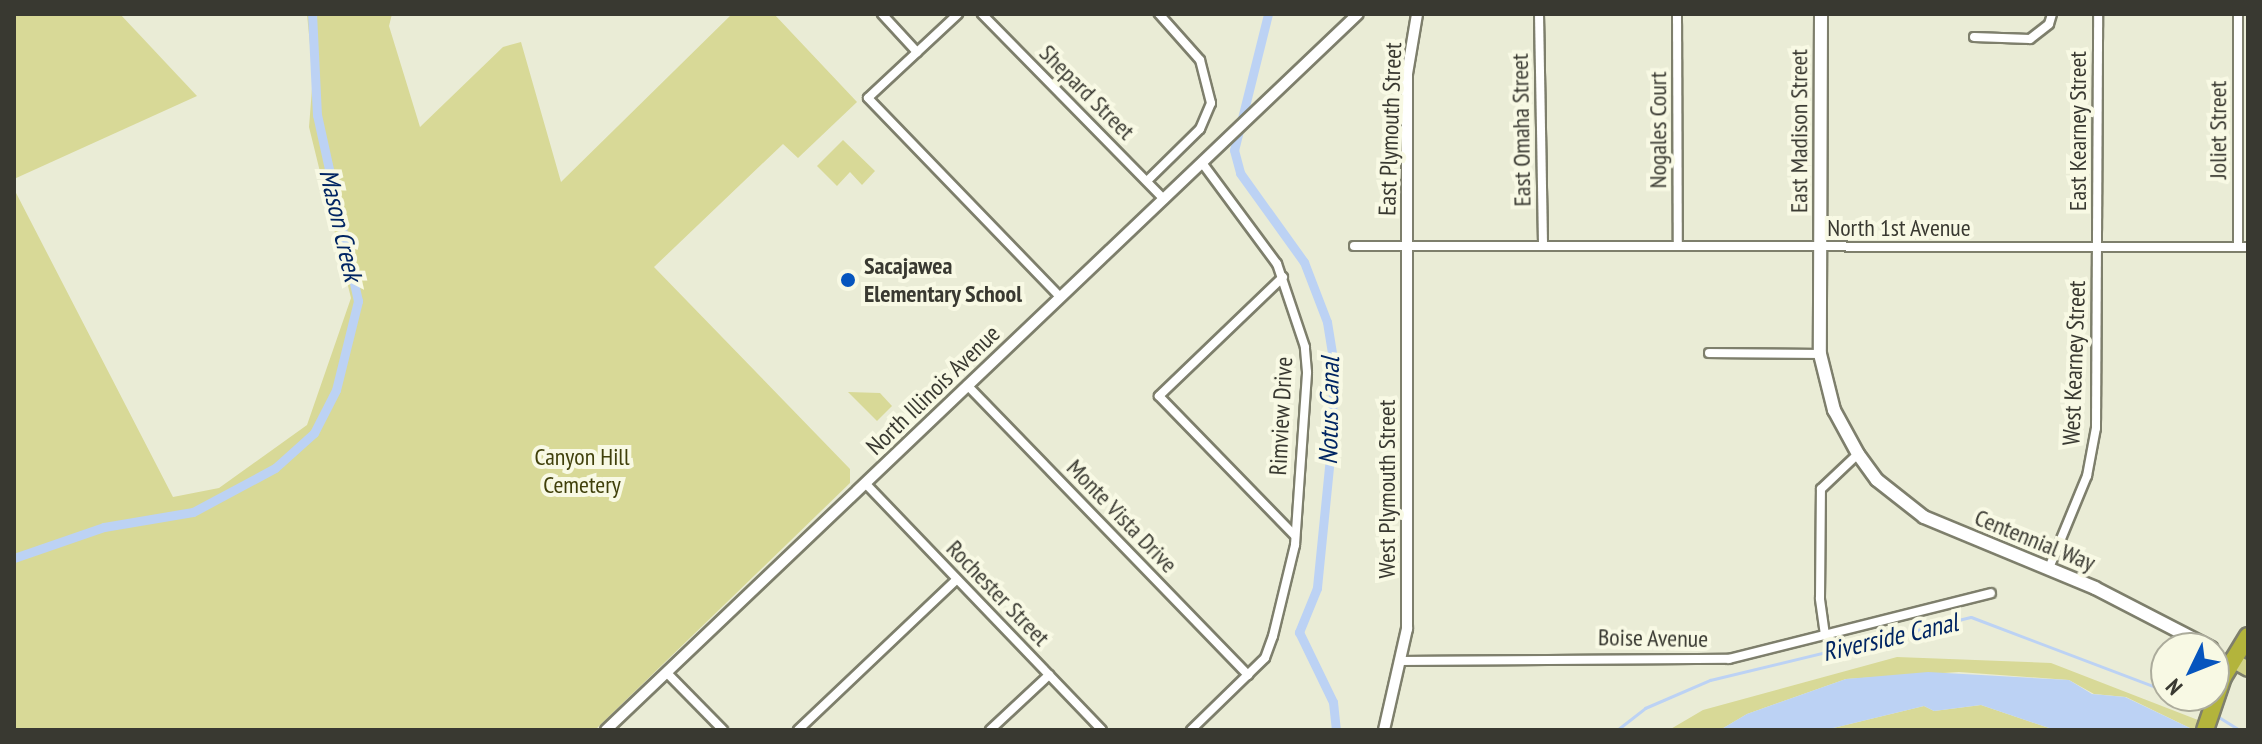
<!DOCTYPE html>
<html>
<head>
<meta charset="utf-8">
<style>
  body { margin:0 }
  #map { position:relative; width:2262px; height:744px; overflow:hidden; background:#eaecd6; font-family:"PT Sans Narrow",sans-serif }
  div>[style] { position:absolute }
  .green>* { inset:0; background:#d8d997 }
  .water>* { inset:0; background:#bcd2f4 }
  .stream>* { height:3px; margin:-1.5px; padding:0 1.5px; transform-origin:1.5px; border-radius:1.5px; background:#bcd2f4 }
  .canal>* { height:9px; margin:-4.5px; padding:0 4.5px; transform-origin:4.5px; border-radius:4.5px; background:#bcd2f4 }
  .roads { filter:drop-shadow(2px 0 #7e7f6c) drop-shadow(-2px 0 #7e7f6c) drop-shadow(0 2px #7e7f6c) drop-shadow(0 -2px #7e7f6c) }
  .minor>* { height:8px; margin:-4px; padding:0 4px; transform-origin:4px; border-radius:4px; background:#fff }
  .tertiary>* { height:10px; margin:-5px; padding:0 5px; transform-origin:5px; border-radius:5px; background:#fff }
  .secondary>* { height:12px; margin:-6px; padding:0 6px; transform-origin:6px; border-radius:6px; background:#fff }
  .primary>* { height:14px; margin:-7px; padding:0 7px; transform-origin:7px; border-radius:7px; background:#d1d28a }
  .motorway>* { height:16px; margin:-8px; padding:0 8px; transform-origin:8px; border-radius:8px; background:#b3b43c }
  .dots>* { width:22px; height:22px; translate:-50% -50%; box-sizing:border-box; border:4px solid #f8f9e4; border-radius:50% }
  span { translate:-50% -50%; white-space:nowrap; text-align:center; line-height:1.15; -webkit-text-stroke:8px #f8f9e4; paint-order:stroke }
  .street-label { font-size:24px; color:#393931 }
  .poi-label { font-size:24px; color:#393931; font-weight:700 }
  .left { translate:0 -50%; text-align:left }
  .park-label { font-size:24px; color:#40400b }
  .water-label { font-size:26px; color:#002563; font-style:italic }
  .frame { position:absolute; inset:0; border:16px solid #393931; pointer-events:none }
  .north { position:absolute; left:2150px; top:632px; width:80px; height:80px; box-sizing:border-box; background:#f8f9e4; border:2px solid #acac9c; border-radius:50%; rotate:227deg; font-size:22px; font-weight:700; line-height:32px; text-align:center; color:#393931 }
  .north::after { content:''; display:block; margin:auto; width:28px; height:36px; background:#0655be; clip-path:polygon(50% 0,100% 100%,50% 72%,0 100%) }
</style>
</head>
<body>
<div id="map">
  <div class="green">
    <i style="clip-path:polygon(14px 14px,120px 14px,197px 96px,14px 179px)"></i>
    <i style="clip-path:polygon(307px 14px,392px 14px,389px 26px,420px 127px,503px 47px,521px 42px,561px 182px,732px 14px,774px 14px,857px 102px,798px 158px,783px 144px,654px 267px,850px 469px,850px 483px,595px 730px,14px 730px,14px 189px,173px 497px,219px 488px,307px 425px,351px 298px,309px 127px,313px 76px)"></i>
    <i style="clip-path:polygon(843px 140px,875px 171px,862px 185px,850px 172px,837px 186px,817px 166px)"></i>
    <i style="clip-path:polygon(848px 392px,880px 393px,892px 406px,877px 421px)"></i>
    <i style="clip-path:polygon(1897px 657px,2051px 663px,2198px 720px,2194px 730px,2126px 697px,2094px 694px,2069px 680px,1959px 672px,1846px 679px,1747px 714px,1720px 730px,1669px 730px,1703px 710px)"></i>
    <i style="clip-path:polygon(1981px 705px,2055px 730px,1825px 730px,1924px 706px,1934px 711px)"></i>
  </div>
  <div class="water">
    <i style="clip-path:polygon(1928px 672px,2069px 680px,2092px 694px,2125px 697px,2194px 730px,2055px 730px,1981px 705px,1934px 711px,1924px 706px,1825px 730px,1720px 730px,1747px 714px,1846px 679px)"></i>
  </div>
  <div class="stream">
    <i style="left:2178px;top:696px;width:32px;rotate:26deg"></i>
    <i style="left:2217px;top:716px;width:26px;rotate:32deg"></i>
    <i style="left:1617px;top:730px;width:36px;rotate:-38deg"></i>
    <i style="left:1645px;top:708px;width:71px;rotate:-23.3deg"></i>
    <i style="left:1710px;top:680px;width:268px;rotate:-13.6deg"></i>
    <i style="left:1971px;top:617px;width:209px;rotate:20.8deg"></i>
  </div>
  <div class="canal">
    <i style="left:1268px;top:14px;width:140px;rotate:104deg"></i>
    <i style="left:1234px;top:150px;width:24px;rotate:75deg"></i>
    <i style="left:1240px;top:173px;width:110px;rotate:54.3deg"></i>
    <i style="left:1304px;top:262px;width:64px;rotate:69deg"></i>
    <i style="left:1327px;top:322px;width:44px;rotate:80.8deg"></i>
    <i style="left:1334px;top:365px;width:82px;rotate:92.1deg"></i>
    <i style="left:1331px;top:447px;width:142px;rotate:95.7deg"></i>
    <i style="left:1317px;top:588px;width:48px;rotate:112.2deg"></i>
    <i style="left:1299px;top:632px;width:78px;rotate:64.1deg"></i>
    <i style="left:1333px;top:702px;width:28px;rotate:84deg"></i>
    <i style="left:14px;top:558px;width:95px;rotate:-19deg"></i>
    <i style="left:104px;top:527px;width:90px;rotate:-9.6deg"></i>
    <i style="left:193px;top:512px;width:93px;rotate:-28.2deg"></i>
    <i style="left:275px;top:468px;width:52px;rotate:-41.9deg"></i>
    <i style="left:314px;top:433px;width:48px;rotate:-62.9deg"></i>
    <i style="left:336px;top:390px;width:92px;rotate:-76.1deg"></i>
    <i style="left:358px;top:301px;width:190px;rotate:-102.4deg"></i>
    <i style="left:317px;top:115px;width:101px;rotate:-92.8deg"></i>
  </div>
  <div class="roads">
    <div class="minor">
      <i style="left:882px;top:14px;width:52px;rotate:47.4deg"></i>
      <i style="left:958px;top:14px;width:123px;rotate:137deg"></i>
      <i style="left:868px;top:98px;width:277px;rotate:46deg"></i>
      <i style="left:982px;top:14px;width:260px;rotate:45.5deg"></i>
      <i style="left:1539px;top:14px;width:231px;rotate:89deg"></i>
      <i style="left:1677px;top:14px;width:231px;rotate:89.8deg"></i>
      <i style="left:1974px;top:37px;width:56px;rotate:2deg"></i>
      <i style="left:2030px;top:39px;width:24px;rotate:-38deg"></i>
      <i style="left:2049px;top:24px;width:10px;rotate:-73deg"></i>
      <i style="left:1147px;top:181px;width:74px;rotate:-44.5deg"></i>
      <i style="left:1200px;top:129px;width:28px;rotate:-67deg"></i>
      <i style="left:1211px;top:103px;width:44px;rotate:-104.3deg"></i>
      <i style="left:1200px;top:60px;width:62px;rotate:-131.7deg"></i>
      <i style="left:1354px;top:246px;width:894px;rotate:0.06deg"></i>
      <i style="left:2238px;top:247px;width:233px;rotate:-90deg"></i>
      <i style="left:1283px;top:277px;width:172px;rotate:136.2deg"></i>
      <i style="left:1159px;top:396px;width:195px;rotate:45.8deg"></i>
      <i style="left:1709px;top:353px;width:111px;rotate:0.5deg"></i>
      <i style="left:967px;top:385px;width:404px;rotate:45.9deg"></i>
      <i style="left:865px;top:483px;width:342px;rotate:46.2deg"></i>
      <i style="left:2049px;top:568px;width:100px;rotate:-67.6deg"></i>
      <i style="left:2087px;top:476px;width:49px;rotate:-79.4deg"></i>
      <i style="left:2096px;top:428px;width:414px;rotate:-89.7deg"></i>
      <i style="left:1825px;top:635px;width:37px;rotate:-98deg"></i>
      <i style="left:1820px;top:598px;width:109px;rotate:-89.5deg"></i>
      <i style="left:1821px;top:489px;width:51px;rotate:-43.4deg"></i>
      <i style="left:1403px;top:661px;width:326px;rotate:-0.4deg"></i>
      <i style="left:1729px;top:659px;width:270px;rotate:-14.1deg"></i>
      <i style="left:667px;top:673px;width:80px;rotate:45.5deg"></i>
      <i style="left:798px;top:730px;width:219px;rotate:-43.5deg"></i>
      <i style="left:990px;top:730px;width:81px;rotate:-43deg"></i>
      <i style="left:1191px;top:730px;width:103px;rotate:-44.2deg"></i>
      <i style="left:1265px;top:658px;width:23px;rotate:-70deg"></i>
      <i style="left:1273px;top:636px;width:94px;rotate:-76.4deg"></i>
      <i style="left:1295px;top:545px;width:173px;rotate:-86deg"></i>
      <i style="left:1307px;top:372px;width:25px;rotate:-95deg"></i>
      <i style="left:1305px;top:347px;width:88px;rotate:-108.6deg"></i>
      <i style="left:1277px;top:264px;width:124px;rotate:-126.5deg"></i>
    </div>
    <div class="tertiary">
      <i style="left:606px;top:730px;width:1038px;rotate:-43.6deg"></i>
      <i style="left:1384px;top:730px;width:104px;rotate:-77.2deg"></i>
      <i style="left:1407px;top:629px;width:555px;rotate:-90deg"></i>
      <i style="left:1407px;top:74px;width:61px;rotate:-80.5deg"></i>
    </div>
    <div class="secondary">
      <i style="left:1821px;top:14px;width:340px;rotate:90.2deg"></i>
      <i style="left:1820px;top:354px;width:58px;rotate:76deg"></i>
      <i style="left:1834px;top:410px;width:50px;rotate:61.4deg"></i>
      <i style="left:1858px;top:454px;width:32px;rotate:54deg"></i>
      <i style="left:1877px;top:480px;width:60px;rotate:38.2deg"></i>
      <i style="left:1924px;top:517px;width:185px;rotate:22.5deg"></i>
      <i style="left:2095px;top:588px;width:131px;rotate:27.3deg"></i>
    </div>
    <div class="primary">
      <i style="left:2232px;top:660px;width:18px;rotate:29deg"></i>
    </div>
    <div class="motorway">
      <i style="left:2205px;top:730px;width:56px;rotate:-71.2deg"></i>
      <i style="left:2223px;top:677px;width:48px;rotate:-58.6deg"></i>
    </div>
  </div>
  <div class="dots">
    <i style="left:848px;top:280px;background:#0655be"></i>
  </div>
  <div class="street-label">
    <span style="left:1087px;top:92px;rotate:45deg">Shepard Street</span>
    <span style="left:1390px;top:129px;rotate:-88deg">East Plymouth Street</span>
    <span style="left:1521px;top:130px;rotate:-91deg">East Omaha Street</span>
    <span style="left:1658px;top:130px;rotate:-90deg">Nogales Court</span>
    <span style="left:2218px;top:130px;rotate:-90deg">Joliet Street</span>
    <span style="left:1799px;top:131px;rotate:-90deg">East Madison Street</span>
    <span style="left:2078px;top:131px;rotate:-90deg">East Kearney Street</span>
    <span style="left:1899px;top:228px">North 1st Avenue</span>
    <span style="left:2074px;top:363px;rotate:-88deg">West Kearney Street</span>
    <span style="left:933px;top:390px;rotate:-44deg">North Illinois Avenue</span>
    <span style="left:1281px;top:416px;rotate:-87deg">Rimview Drive</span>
    <span style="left:1387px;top:489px;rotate:-90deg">West Plymouth Street</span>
    <span style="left:1122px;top:516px;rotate:46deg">Monte Vista Drive</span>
    <span style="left:2035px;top:540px;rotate:22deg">Centennial Way</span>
    <span style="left:998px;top:593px;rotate:46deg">Rochester Street</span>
    <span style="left:1653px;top:638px;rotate:1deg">Boise Avenue</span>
  </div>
  <div class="poi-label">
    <span class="left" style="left:864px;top:280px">Sacajawea<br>Elementary School</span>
  </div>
  <div class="park-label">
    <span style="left:582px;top:471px">Canyon Hill<br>Cemetery</span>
  </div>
  <div class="water-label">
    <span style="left:341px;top:225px;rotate:77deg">Mason Creek</span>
    <span style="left:1329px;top:411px;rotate:-89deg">Notus Canal</span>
    <span style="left:1890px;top:637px;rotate:-13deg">Riverside Canal</span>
  </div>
  <div class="frame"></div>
  <div class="north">N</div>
</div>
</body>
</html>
